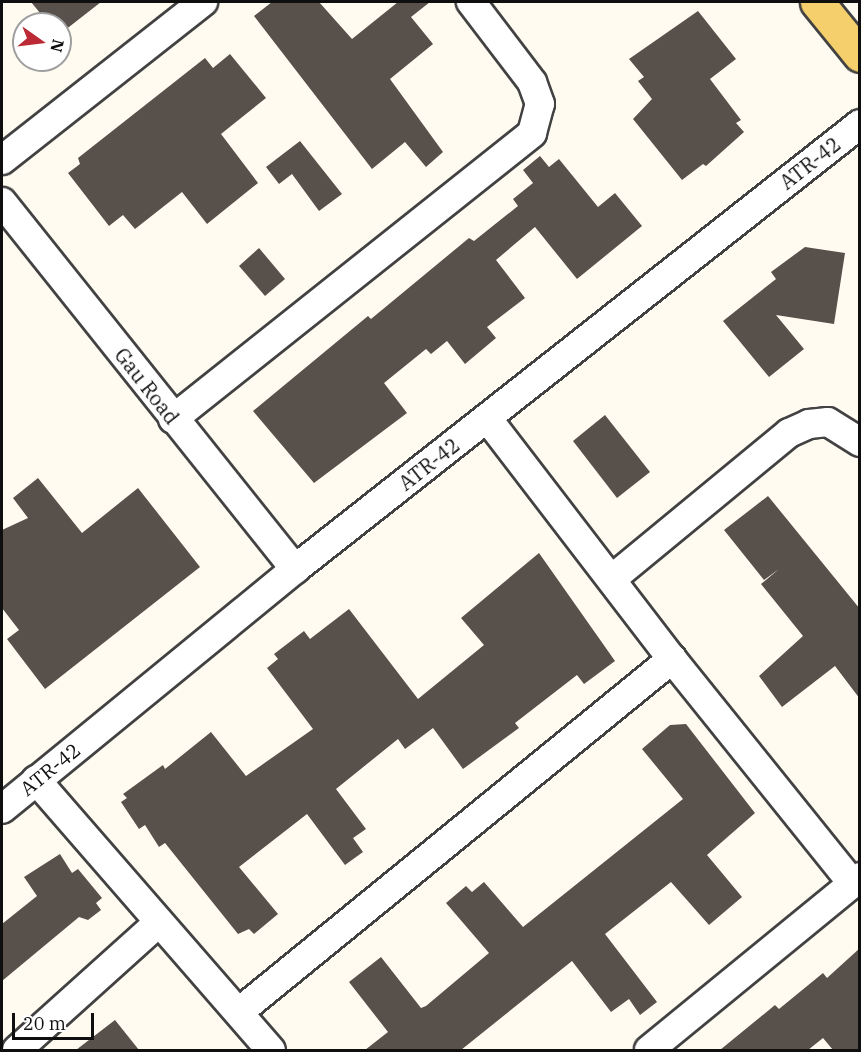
<!DOCTYPE html>
<html>
<head>
<meta charset="utf-8">
<style>
  body { margin:0 }
  #map { position:relative; width:861px; height:1052px; overflow:hidden; background:#fffbf1; font-family:"IBM Plex Serif",serif }
  div>[style] { position:absolute }
  .building>* { inset:0; background:#57504b }
  .roads { filter:drop-shadow(2px 0 #424242) drop-shadow(-2px 0 #424242) drop-shadow(0 2px #424242) drop-shadow(0 -2px #424242) }
  .minor>* { height:28px; margin:-14px; padding:0 14px; transform-origin:14px; border-radius:14px; background:#fff }
  .major>* { height:33px; margin:-16.5px; padding:0 16.5px; transform-origin:16.5px; border-radius:16.5px; background:#f4cf6b }
  span { translate:-50% -50%; white-space:nowrap; text-align:center; line-height:1.15; -webkit-text-stroke:6px #fff; paint-order:stroke }
  .street-label { font-size:20px; color:#0f0f0f }
  .frame { position:absolute; inset:0; border:3px solid #0f0f0f; pointer-events:none }
  .north { position:absolute; left:12px; top:12px; width:60px; height:60px; box-sizing:border-box; background:#fff; border:2px solid #9f9f9f; border-radius:50%; rotate:104deg; font-size:16px; font-weight:700; line-height:24px; text-align:center; color:#0f0f0f }
  .north::after { content:''; display:block; margin:auto; width:21px; height:27px; background:#bb2a35; clip-path:polygon(50% 0,100% 100%,50% 72%,0 100%) }
  .scale { position:absolute; left:12px; top:1013px; width:82px; height:27px; box-sizing:border-box; border:3px solid #0f0f0f; border-top:0; padding-left:8px; font-size:18px; line-height:21px; white-space:nowrap; color:#0f0f0f; -webkit-text-stroke:4px #fff; paint-order:stroke }
</style>
</head>
<body>
<div id="map">
  <div class="building">
    <i style="clip-path:polygon(31px 2px,101px 2px,60px 34px,60px 24px,49px 24px)"></i>
    <i style="clip-path:polygon(272px 2px,319px 2px,352px 39px,398px 2px,430px 2px,411px 17px,433px 44px,390px 79px,443px 152px,426px 167px,405px 142px,372px 169px,254px 16px)"></i>
    <i style="clip-path:polygon(698px 11px,736px 59px,710px 79px,741px 120px,736px 123px,744px 132px,706px 166px,703px 164px,682px 180px,633px 119px,652px 99px,638px 81px,644px 77px,629px 59px)"></i>
    <i style="clip-path:polygon(230px 54px,266px 98px,221px 134px,258px 183px,207px 224px,182px 192px,135px 229px,123px 215px,109px 226px,68px 173px,80px 164px,78px 158px,205px 58px,213px 68px)"></i>
    <i style="clip-path:polygon(300px 141px,342px 194px,319px 211px,292px 174px,279px 184px,266px 167px)"></i>
    <i style="clip-path:polygon(540px 156px,549px 167px,559px 159px,598px 207px,615px 193px,642px 226px,577px 279px,535px 227px,496px 260px,525px 298px,487px 327px,496px 338px,465px 364px,447px 341px,431px 354px,426px 349px,384px 383px,407px 413px,314px 483px,253px 411px,368px 316px,371px 319px,469px 238px,474px 241px,518px 206px,513px 199px,533px 183px,523px 170px)"></i>
    <i style="clip-path:polygon(805px 247px,845px 253px,834px 324px,776px 315px,804px 349px,769px 377px,723px 321px,776px 279px,771px 272px)"></i>
    <i style="clip-path:polygon(259px 248px,285px 279px,265px 296px,239px 266px)"></i>
    <i style="clip-path:polygon(605px 415px,650px 472px,617px 498px,573px 441px)"></i>
    <i style="clip-path:polygon(38px 478px,82px 533px,138px 488px,200px 567px,45px 689px,7px 639px,19px 630px,2px 608px,2px 530px,28px 518px,13px 498px)"></i>
    <i style="clip-path:polygon(768px 496px,860px 609px,860px 699px,835px 666px,782px 707px,759px 676px,803px 636px,761px 584px,779px 569px,764px 580px,724px 530px)"></i>
    <i style="clip-path:polygon(539px 553px,615px 661px,584px 684px,577px 675px,515px 723px,519px 728px,463px 769px,433px 728px,405px 749px,398px 739px,336px 789px,366px 829px,353px 838px,363px 852px,345px 865px,307px 814px,239px 867px,278px 914px,254px 934px,249px 929px,238px 934px,165px 843px,159px 847px,145px 825px,139px 829px,121px 802px,127px 798px,123px 794px,163px 765px,165px 769px,211px 732px,246px 776px,313px 729px,267px 668px,278px 659px,274px 654px,304px 631px,310px 639px,349px 609px,418px 699px,484px 645px,461px 618px)"></i>
    <i style="clip-path:polygon(686px 724px,755px 813px,707px 855px,742px 897px,709px 925px,671px 882px,605px 934px,657px 1002px,640px 1015px,629px 999px,611px 1012px,572px 961px,461px 1050px,365px 1050px,388px 1032px,349px 982px,381px 957px,421px 1008px,426px 1006px,489px 953px,446px 903px,466px 886px,472px 892px,484px 882px,523px 927px,683px 799px,642px 749px,670px 725px)"></i>
    <i style="clip-path:polygon(60px 854px,72px 873px,78px 869px,102px 898px,96px 903px,101px 910px,88px 920px,79px 917px,2px 981px,2px 924px,37px 896px,24px 877px)"></i>
    <i style="clip-path:polygon(860px 948px,860px 1050px,833px 1050px,823px 1038px,808px 1050px,720px 1050px,775px 1005px,779px 1009px,823px 973px,827px 978px)"></i>
    <i style="clip-path:polygon(115px 1020px,139px 1050px,76px 1050px)"></i>
  </div>
  <div class="roads">
    <div class="minor">
      <i style="left:2px;top:160px;width:256px;rotate:-38.2deg"></i>
      <i style="left:2px;top:202px;width:470px;rotate:51.4deg"></i>
      <i style="left:487px;top:418px;width:304px;rotate:52.5deg"></i>
      <i style="left:672px;top:659px;width:287px;rotate:51.2deg"></i>
      <i style="left:173px;top:419px;width:459px;rotate:-38.5deg"></i>
      <i style="left:532px;top:133px;width:30px;rotate:-75deg"></i>
      <i style="left:540px;top:104px;width:23px;rotate:-110deg"></i>
      <i style="left:532px;top:82px;width:101px;rotate:-127.3deg"></i>
      <i style="left:613px;top:578px;width:228px;rotate:-39.5deg"></i>
      <i style="left:789px;top:433px;width:22px;rotate:-24deg"></i>
      <i style="left:809px;top:424px;width:19px;rotate:-6deg"></i>
      <i style="left:828px;top:422px;width:38px;rotate:32deg"></i>
      <i style="left:36px;top:780px;width:358px;rotate:49deg"></i>
      <i style="left:2px;top:809px;width:379px;rotate:-39.3deg"></i>
      <i style="left:295px;top:569px;width:719px;rotate:-38.22deg"></i>
      <i style="left:239px;top:1012px;width:559px;rotate:-39.19deg"></i>
      <i style="left:17px;top:1050px;width:190px;rotate:-42deg"></i>
      <i style="left:649px;top:1050px;width:273px;rotate:-39.3deg"></i>
    </div>
    <div class="major">
      <i style="left:817px;top:2px;width:68px;rotate:50.9deg"></i>
    </div>
  </div>
  <div class="street-label">
    <span style="left:810px;top:163px;rotate:-38deg">ATR-42</span>
    <span style="left:147px;top:386px;rotate:52deg">Gau Road</span>
    <span style="left:429px;top:464px;rotate:-38deg">ATR-42</span>
    <span style="left:50px;top:769px;rotate:-39deg">ATR-42</span>
  </div>
  <div class="frame"></div>
  <div class="north">N</div>
  <div class="scale">20 m</div>
</div>
</body>
</html>
